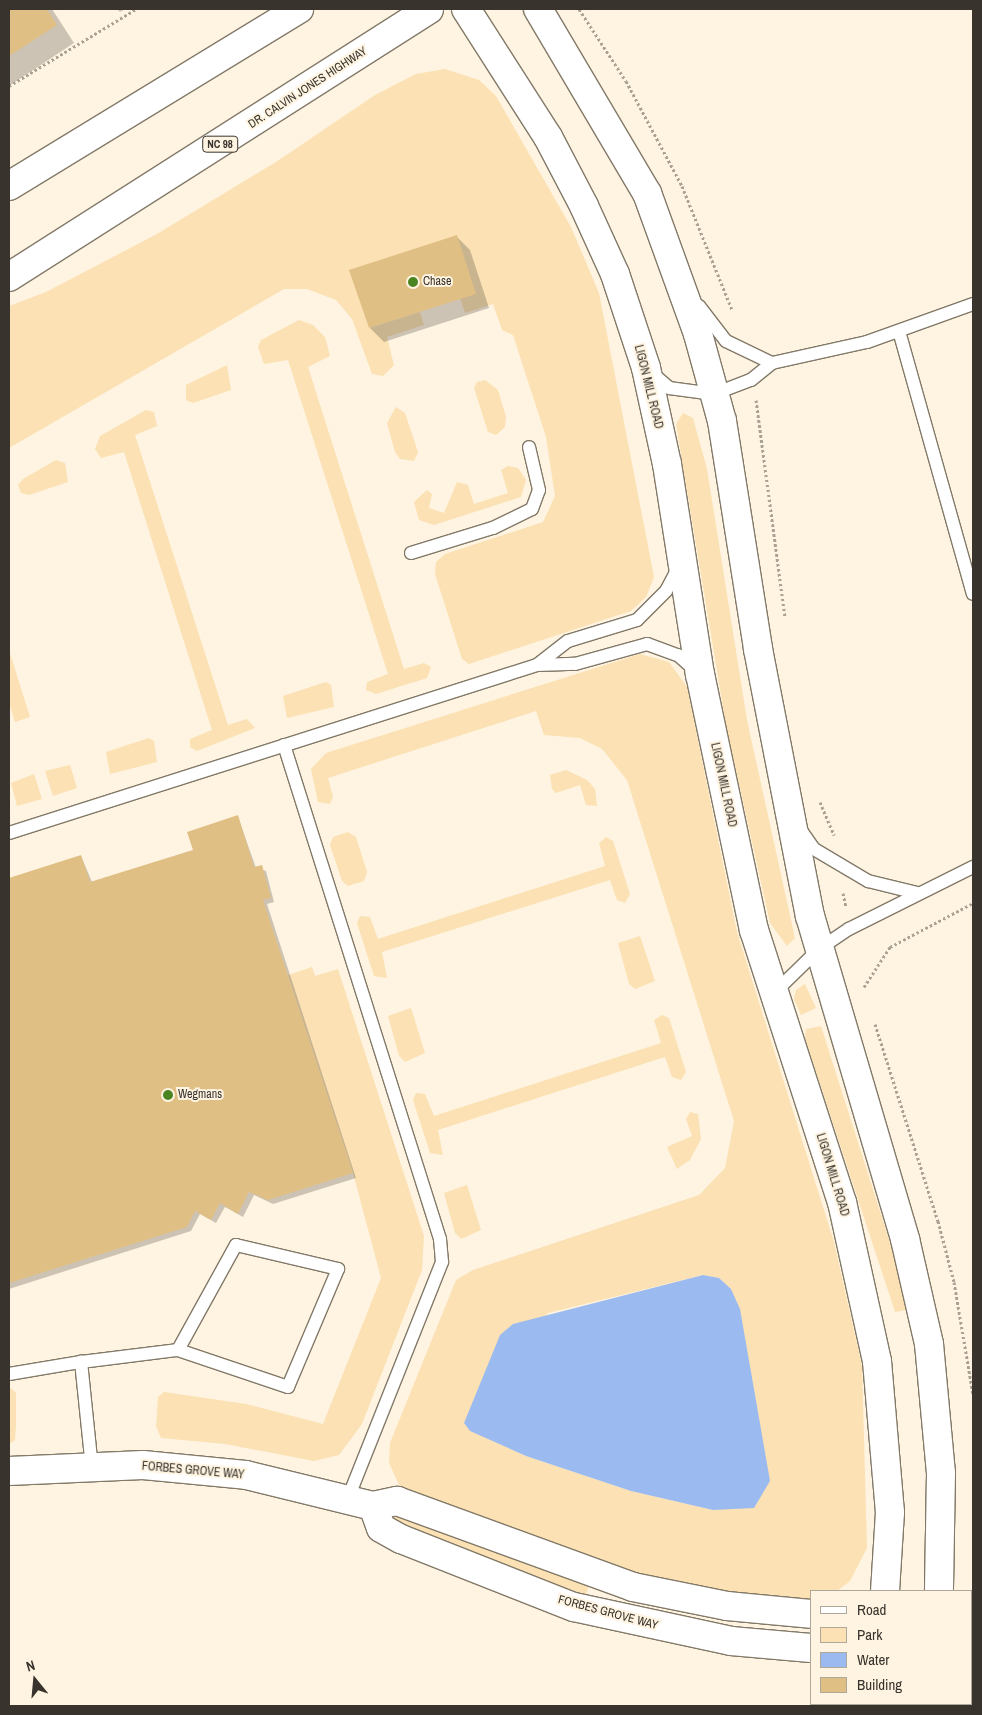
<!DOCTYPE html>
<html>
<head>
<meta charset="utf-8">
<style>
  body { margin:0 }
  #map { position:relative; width:982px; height:1715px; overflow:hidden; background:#fff4e1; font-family:"Archivo Narrow",sans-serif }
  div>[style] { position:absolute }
  .green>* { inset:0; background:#fbe1b3 }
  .water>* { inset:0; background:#9bbbf0 }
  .shadow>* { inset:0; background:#0003 }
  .building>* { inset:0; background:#e0bf85 }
  .path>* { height:3px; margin-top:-1.5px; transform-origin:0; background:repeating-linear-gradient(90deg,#a9a193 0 2.5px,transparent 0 5px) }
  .roads { filter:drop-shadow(1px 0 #827968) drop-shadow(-1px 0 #827968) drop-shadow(0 1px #827968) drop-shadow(0 -1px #827968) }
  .service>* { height:12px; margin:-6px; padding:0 6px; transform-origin:6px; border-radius:6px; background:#fff }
  .tertiary>* { height:28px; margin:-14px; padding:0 14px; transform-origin:14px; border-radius:14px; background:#fff }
  .secondary>* { height:28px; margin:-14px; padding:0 14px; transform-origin:14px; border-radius:14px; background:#fff }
  .trunk>* { height:28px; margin:-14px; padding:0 14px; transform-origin:14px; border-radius:14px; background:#fff }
  .dots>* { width:14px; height:14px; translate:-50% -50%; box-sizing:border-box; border:2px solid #fff4e1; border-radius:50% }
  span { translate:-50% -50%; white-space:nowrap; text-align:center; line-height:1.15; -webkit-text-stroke:4px #fff4e1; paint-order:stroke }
  .shield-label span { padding:1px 4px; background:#fff4e1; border:1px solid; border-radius:4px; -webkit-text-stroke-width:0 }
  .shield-label { font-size:11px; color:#38342d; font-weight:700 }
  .street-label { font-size:12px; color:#38342d }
  .poi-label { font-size:12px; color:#38342d }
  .left { translate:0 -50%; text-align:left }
  .frame { position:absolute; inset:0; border:10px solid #38342d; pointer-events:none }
  .legend { position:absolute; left:810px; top:1590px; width:162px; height:115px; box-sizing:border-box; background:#fff4e1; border:1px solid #afa799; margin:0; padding:6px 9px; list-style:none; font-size:15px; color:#38342d }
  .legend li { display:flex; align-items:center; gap:10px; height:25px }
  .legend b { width:25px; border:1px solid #afa799 }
  .north { position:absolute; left:10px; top:1655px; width:50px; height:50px; -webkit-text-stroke:4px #fff4e1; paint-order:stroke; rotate:343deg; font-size:14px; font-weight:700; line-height:20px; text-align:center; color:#38342d }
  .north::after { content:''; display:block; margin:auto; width:18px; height:22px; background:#38342d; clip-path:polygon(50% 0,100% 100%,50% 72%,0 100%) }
</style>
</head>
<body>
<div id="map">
  <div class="green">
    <i style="clip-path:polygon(445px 69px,479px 80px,496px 96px,571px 227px,599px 293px,654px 577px,646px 597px,631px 611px,469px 664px,462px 659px,435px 574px,436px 562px,445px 554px,543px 522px,555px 496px,546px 437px,513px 335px,502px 330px,493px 304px,465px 313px,460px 298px,350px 270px,369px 328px,420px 312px,424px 325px,387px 337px,394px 365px,383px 376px,372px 374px,352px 319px,336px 300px,307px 289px,284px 289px,9px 448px,9px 306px,46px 292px,157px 234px,276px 162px,375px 95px,416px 74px)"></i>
    <i style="clip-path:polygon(299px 320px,313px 325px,325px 337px,330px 356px,308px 367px,404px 669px,424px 663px,431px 667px,427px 678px,376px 694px,366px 690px,367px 682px,388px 674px,288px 360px,264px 364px,258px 347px,261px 340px)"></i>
    <i style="clip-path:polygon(227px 365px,231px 390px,193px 403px,186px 400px,186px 385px)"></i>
    <i style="clip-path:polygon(485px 380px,498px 390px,506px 417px,505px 427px,496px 435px,488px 432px,474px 388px,477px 382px)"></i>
    <i style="clip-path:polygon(396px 407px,405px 413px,418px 452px,414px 461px,400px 459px,395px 452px,387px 423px)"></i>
    <i style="clip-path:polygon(146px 410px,154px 412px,157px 426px,135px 435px,228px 725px,247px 719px,255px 728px,197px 751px,190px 747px,190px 739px,212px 730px,124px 452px,101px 458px,95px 449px,100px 436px)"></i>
    <i style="clip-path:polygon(683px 413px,693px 418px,707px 469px,747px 720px,795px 938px,787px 946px,770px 923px,726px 725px,676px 424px)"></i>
    <i style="clip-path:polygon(56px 460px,65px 463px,68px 482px,29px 495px,21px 493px,18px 485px,23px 479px)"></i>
    <i style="clip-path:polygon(508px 466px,518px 468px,526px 480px,521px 497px,434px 525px,419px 520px,414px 502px,427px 490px,432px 494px,429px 508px,444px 513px,457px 482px,468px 485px,474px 504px,508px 493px,501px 470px)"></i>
    <i style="clip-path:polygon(9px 650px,30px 717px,15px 722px,9px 703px)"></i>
    <i style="clip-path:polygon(evenodd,640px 654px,669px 662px,687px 687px,737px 932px,834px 1242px,862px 1366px,867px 1548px,850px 1581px,837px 1591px,811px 1591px,811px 1601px,749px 1597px,642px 1579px,401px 1489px,389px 1463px,390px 1443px,456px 1280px,473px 1270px,699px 1195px,725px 1168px,734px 1121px,627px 780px,602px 749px,580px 738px,544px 735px,536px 711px,328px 778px,333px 797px,330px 804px,318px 802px,311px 769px,326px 753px,640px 654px,703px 1275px,719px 1278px,731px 1289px,713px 1510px,631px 1491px,526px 1456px,471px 1431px,464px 1423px,548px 1313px,703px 1275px)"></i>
    <i style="clip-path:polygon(326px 682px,331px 685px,334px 707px,287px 718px,283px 696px)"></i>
    <i style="clip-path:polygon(149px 738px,154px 741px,157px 762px,110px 774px,106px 752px)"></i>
    <i style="clip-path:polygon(70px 765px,77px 788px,53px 796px,45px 771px)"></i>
    <i style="clip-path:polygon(566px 770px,587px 780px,595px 789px,597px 806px,586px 805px,580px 785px,556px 793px,552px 789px,550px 775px)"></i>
    <i style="clip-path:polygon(34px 774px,42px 799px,17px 806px,11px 783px)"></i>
    <i style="clip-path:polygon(348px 832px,356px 837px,367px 872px,364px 881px,348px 886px,342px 881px,330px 845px,333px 837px)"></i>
    <i style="clip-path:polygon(606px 837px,613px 841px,630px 894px,625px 903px,617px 900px,610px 880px,382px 952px,387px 978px,374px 976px,357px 923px,360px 916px,370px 917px,378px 939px,605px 866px,599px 843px)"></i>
    <i style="clip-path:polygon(640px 936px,655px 981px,635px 989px,629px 984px,618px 943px)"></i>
    <i style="clip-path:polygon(312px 967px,315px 976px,338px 969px,424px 1236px,422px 1270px,362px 1424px,339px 1455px,314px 1461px,225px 1444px,161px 1438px,156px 1426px,158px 1397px,164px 1392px,246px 1404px,323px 1424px,381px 1278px,353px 1173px,288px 975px)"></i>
    <i style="clip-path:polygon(805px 984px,816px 1008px,801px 1015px,794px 999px,796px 990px)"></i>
    <i style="clip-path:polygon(411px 1008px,425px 1053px,405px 1062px,399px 1056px,388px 1016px)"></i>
    <i style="clip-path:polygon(662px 1015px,669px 1018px,686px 1072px,681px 1080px,672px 1077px,665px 1057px,438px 1130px,443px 1155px,430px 1153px,413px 1100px,416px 1093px,425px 1094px,434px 1116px,661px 1043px,654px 1020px)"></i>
    <i style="clip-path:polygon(821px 1026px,891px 1246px,906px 1310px,895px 1312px,805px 1038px,806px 1029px)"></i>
    <i style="clip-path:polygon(690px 1112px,698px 1114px,701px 1139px,690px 1160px,677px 1169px,667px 1147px,692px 1136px,686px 1119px)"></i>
    <i style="clip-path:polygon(467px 1185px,481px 1230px,461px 1239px,455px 1233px,444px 1193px)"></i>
    <i style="clip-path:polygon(9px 1387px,16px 1393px,16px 1426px,15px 1440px,9px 1444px)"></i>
    <i style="clip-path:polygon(391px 1509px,589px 1585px,586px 1595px,407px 1531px,389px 1518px)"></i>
  </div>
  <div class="water">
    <i style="clip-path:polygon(703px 1275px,719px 1278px,731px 1289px,740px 1309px,770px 1481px,754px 1508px,713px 1510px,631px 1491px,526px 1456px,470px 1431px,464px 1423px,500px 1335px,513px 1324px)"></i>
  </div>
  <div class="shadow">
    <i style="clip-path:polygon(9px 9px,52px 9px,74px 43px,9px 86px)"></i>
    <i style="clip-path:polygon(117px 9px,125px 9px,120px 12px)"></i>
    <i style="clip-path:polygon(456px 236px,470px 250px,489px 308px,384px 342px,370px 328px)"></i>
    <i style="clip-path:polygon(238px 817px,256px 868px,266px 871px,274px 902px,267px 904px,356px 1178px,273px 1204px,254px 1195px,243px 1217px,225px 1207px,216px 1223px,200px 1214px,191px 1231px,9px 1289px,9px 879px,81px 856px,92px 882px,194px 850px)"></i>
  </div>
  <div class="building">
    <i style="clip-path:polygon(9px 9px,47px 9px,57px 25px,9px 56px)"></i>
    <i style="clip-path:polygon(457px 235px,476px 294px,369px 328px,349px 270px)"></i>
    <i style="clip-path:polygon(238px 815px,254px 867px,262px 865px,271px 898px,263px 900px,353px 1173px,268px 1200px,249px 1192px,238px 1214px,220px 1203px,211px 1220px,195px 1211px,187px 1227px,9px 1283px,9px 878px,81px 855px,90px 882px,193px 850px,187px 832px)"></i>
  </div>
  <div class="path">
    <i style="left:579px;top:9px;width:86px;rotate:56.9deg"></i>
    <i style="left:626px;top:81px;width:119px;rotate:61.9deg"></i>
    <i style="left:682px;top:186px;width:134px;rotate:68deg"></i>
    <i style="left:9px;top:86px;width:149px;rotate:-31.2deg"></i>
    <i style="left:756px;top:400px;width:219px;rotate:82.4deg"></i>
    <i style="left:820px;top:802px;width:36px;rotate:67deg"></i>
    <i style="left:843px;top:893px;width:14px;rotate:78deg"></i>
    <i style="left:864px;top:987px;width:48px;rotate:-57deg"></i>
    <i style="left:890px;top:947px;width:94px;rotate:-27.9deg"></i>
    <i style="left:875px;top:1024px;width:207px;rotate:72.3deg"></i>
    <i style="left:938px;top:1221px;width:63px;rotate:75.3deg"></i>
    <i style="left:954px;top:1282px;width:114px;rotate:80.4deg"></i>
    <i style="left:968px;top:1706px;width:6px;rotate:-31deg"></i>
  </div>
  <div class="roads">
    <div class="service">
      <i style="left:699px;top:306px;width:44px;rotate:52.4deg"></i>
      <i style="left:726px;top:341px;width:51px;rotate:25.6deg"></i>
      <i style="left:899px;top:331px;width:273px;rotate:74.3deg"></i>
      <i style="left:652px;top:373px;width:23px;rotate:41deg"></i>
      <i style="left:669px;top:388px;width:45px;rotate:7.6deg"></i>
      <i style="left:714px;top:394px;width:40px;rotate:-21deg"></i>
      <i style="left:751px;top:380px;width:27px;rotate:-39deg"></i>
      <i style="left:772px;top:363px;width:97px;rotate:-12.5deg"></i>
      <i style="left:867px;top:342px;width:113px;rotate:-19.7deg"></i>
      <i style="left:411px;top:553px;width:86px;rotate:-17deg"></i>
      <i style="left:493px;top:528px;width:43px;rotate:-26deg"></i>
      <i style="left:532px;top:509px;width:20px;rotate:-70deg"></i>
      <i style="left:539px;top:490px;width:44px;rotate:-103.1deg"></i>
      <i style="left:537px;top:665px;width:39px;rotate:-38deg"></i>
      <i style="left:568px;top:641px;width:72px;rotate:-16.9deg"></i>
      <i style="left:637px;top:620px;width:41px;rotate:-45deg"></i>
      <i style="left:666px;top:591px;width:27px;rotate:-62deg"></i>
      <i style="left:284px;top:745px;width:518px;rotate:72.47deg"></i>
      <i style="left:440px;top:1239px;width:23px;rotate:85deg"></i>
      <i style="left:442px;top:1262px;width:254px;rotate:111.7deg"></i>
      <i style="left:800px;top:829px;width:24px;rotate:55deg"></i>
      <i style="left:814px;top:849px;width:63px;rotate:30.7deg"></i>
      <i style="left:868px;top:881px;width:50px;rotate:13.8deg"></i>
      <i style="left:9px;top:833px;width:554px;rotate:-17.65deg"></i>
      <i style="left:537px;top:665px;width:38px;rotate:-2deg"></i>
      <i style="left:575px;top:664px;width:75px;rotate:-15.5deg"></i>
      <i style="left:647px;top:644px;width:33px;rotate:20deg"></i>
      <i style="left:678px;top:655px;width:24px;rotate:42deg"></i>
      <i style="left:774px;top:993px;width:63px;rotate:-44.4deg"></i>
      <i style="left:819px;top:949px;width:36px;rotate:-34deg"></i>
      <i style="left:849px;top:929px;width:139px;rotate:-26.6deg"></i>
      <i style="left:9px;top:1374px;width:73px;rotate:-9.5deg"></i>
      <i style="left:92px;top:1468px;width:107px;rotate:-95.9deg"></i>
      <i style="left:81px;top:1362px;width:98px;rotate:-7.1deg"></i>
      <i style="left:178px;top:1350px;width:120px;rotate:-61.1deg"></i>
      <i style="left:236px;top:1245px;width:105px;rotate:13.2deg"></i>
      <i style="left:338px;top:1269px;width:128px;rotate:113deg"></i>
      <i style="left:288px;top:1387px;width:116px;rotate:-161.4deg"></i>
    </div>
    <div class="tertiary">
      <i style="left:9px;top:1471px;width:134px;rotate:-2.6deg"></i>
      <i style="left:143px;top:1465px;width:103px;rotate:5.5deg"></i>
      <i style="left:246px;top:1475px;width:131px;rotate:13.7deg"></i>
      <i style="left:373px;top:1506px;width:25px;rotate:-12deg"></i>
      <i style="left:397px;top:1501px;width:251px;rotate:20deg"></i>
      <i style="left:633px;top:1587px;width:96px;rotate:11.4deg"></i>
      <i style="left:727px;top:1606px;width:84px;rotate:5.4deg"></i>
      <i style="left:373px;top:1506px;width:23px;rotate:70deg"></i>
      <i style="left:381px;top:1528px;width:23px;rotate:29deg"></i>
      <i style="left:401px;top:1539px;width:186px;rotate:21.5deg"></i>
      <i style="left:574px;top:1607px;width:161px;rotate:12.2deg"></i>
      <i style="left:731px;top:1641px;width:80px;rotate:5deg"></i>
      <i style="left:971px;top:1655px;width:2px;rotate:27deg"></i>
    </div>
    <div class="secondary">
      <i style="left:466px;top:9px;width:152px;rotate:57.4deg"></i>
      <i style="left:548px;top:137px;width:78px;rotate:62.4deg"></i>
      <i style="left:584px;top:206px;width:75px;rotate:65.5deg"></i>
      <i style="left:615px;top:274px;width:99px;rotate:71.7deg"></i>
      <i style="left:646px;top:368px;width:98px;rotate:77.7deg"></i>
      <i style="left:667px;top:464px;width:213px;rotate:81.1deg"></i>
      <i style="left:700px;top:674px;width:262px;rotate:78.1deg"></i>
      <i style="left:754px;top:930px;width:286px;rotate:72.1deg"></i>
      <i style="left:842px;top:1202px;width:163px;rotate:77.6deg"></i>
      <i style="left:877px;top:1361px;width:152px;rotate:85.1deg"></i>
      <i style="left:890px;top:1512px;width:79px;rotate:93.6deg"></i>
      <i style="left:538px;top:9px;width:214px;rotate:59.4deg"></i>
      <i style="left:647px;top:193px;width:150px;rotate:70.1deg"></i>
      <i style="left:698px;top:334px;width:90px;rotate:74.6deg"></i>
      <i style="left:722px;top:421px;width:231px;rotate:81deg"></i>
      <i style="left:758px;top:649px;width:272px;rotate:79deg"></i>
      <i style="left:810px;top:916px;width:337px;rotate:73.6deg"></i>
      <i style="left:905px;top:1239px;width:108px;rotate:77.1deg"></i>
      <i style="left:929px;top:1344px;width:130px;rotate:84.7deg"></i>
      <i style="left:941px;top:1473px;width:118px;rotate:91deg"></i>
      <i style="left:873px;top:1706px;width:2px;rotate:-90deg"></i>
      <i style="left:922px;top:1706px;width:2px;rotate:-63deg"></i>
    </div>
    <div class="trunk">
      <i style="left:9px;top:186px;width:340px;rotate:-31.4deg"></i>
      <i style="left:9px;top:277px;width:498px;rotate:-32.5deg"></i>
    </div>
  </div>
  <div class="dots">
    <i style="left:413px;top:282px;background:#4b8521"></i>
    <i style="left:168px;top:1095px;background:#4b8521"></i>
  </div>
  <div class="shield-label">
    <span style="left:220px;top:144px">NC 98</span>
  </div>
  <div class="street-label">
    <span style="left:308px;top:88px;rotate:-33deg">DR. CALVIN JONES HIGHWAY</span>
    <span style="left:648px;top:387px;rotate:76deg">LIGON MILL ROAD</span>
    <span style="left:723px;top:785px;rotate:78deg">LIGON MILL ROAD</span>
    <span style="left:832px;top:1175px;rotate:73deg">LIGON MILL ROAD</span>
    <span style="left:193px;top:1471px;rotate:5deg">FORBES GROVE WAY</span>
    <span style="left:608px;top:1613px;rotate:15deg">FORBES GROVE WAY</span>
  </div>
  <div class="poi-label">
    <span class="left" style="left:423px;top:282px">Chase</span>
    <span class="left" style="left:178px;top:1095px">Wegmans</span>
  </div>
  <div class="frame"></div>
  <ul class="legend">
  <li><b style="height:6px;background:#fff"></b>Road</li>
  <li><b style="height:14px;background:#fbe1b3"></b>Park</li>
  <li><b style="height:14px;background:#9bbbf0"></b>Water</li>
  <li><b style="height:14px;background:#e0bf85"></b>Building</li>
  </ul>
  <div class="north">N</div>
</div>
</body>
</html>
